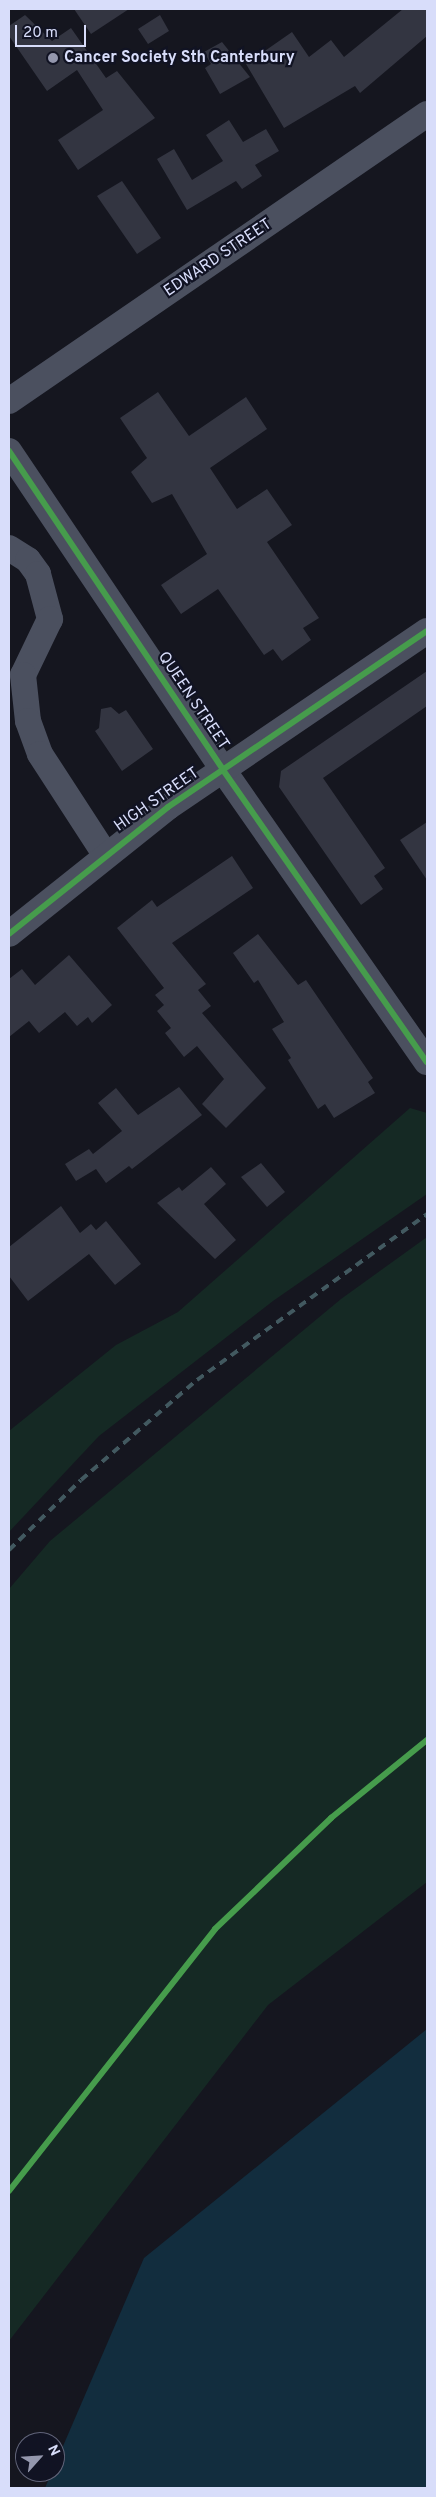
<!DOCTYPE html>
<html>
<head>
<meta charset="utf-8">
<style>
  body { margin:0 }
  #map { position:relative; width:436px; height:2497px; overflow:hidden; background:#15161f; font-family:Overpass,sans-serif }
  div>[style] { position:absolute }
  .green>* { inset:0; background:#152924 }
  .water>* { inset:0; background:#122d3e }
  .building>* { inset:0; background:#333541 }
  .minor>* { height:26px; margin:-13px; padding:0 13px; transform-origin:13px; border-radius:13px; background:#4b505f }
  .rail>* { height:4px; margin-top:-2px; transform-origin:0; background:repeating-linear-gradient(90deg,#425960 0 8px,transparent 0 14px) }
  .cycleway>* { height:6px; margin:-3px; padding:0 3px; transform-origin:3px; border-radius:3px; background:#469c4c }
  .dots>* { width:14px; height:14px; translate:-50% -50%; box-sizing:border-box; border:2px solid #111323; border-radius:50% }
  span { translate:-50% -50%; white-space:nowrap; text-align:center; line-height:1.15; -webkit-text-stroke:4.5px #111323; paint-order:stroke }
  .poi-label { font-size:16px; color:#d8ddfa; font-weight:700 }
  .left { translate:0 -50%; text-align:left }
  .street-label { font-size:16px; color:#d8ddfa }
  .frame { position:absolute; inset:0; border:10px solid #d8ddfa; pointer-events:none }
  .north { position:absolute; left:15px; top:2432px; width:50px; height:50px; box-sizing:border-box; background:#111323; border:1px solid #616479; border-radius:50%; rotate:64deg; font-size:14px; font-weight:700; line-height:20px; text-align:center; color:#d8ddfa }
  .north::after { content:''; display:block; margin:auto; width:18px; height:22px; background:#9497ad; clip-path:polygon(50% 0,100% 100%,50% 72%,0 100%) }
  .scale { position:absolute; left:15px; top:25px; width:71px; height:22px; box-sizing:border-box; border:2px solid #d8ddfa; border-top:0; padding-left:6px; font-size:15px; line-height:18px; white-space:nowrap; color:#d8ddfa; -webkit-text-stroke:4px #111323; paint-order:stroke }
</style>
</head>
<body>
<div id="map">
  <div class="green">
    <i style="clip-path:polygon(410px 1108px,427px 1113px,427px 1194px,273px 1301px,99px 1436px,9px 1532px,9px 1431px,116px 1345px,178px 1312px)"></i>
    <i style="clip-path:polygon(427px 1237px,427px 1882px,268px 2005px,9px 2341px,9px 1589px,50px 1541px,341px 1299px)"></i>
  </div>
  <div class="water">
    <i style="clip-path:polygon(427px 2029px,427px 2488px,45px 2488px,144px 2258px)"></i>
  </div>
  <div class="building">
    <i style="clip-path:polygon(74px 9px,129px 9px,91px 34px)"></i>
    <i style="clip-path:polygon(403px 9px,427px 9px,427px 36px,360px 93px,355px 86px,284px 128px,246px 64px,292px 32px,309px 57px,331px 40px,344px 57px)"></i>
    <i style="clip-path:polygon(25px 15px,52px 41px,71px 28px,106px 78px,117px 71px,155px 118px,78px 170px,58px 140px,103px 110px,77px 70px,47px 91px,9px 36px,9px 26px)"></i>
    <i style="clip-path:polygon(160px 15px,169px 31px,148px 44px,138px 29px)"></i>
    <i style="clip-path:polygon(222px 42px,250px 77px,220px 94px,205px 68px,211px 64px,204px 52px)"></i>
    <i style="clip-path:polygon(229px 120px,243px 142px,266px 129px,279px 151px,255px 165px,262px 176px,242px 189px,236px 181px,187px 210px,157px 159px,174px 149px,192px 180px,223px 161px,206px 135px)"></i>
    <i style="clip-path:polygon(122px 181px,161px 238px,137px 254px,97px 196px)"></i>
    <i style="clip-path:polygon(158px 392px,189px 436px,246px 397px,267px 429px,210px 468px,237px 509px,267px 489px,292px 525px,267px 542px,319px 618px,303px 628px,311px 640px,282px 661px,273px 649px,264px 655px,218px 589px,181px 614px,161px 585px,207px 554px,172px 494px,152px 503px,131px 472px,147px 458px,120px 418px)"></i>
    <i style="clip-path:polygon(427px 671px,427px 706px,323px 778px,385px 868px,374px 876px,383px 889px,361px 905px,279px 787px,281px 771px)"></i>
    <i style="clip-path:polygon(111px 707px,119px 714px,126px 710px,153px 749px,122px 771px,95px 731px,99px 728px,101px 709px)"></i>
    <i style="clip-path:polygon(427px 822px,427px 880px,400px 840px)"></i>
    <i style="clip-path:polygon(232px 856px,253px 888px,172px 943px,206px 984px,198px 990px,211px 1006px,202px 1013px,266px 1088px,226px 1128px,202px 1104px,224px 1079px,197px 1046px,184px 1057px,165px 1033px,171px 1028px,157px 1011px,164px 1005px,155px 995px,164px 988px,117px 928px,152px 900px,157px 907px)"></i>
    <i style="clip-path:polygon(258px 934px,298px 985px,306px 980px,373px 1078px,368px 1082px,375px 1093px,334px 1118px,325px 1104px,318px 1109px,288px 1060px,291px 1058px,272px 1029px,284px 1022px,258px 980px,254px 983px,233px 953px)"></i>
    <i style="clip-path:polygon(69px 955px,112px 1005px,92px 1023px,88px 1017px,77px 1026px,65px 1012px,39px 1033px,29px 1021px,9px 1037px,9px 979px,22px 969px,35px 985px)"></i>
    <i style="clip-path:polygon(179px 1087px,202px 1115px,132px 1169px,129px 1166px,106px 1183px,96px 1169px,76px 1181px,65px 1164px,89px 1149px,93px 1154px,122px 1131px,98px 1103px,116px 1088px,138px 1115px)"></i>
    <i style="clip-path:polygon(261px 1163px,285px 1192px,267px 1207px,241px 1177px)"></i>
    <i style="clip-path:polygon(211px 1167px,226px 1184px,204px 1204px,236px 1240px,215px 1259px,157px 1203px,179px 1187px,182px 1191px)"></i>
    <i style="clip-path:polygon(61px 1206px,80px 1233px,91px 1224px,96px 1230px,106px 1221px,141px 1264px,115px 1285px,89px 1254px,28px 1301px,9px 1276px,9px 1247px)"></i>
  </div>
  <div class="minor">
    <i style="left:9px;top:401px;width:507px;rotate:-34.47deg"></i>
    <i style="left:9px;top:451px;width:384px;rotate:56.1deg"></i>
    <i style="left:223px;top:770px;width:356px;rotate:55.1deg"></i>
    <i style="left:9px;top:548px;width:22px;rotate:32deg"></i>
    <i style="left:28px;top:560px;width:17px;rotate:54deg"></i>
    <i style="left:38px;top:574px;width:47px;rotate:75.1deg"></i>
    <i style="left:50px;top:619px;width:62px;rotate:115.7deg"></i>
    <i style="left:23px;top:675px;width:46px;rotate:83.8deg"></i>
    <i style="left:28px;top:721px;width:35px;rotate:70deg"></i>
    <i style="left:40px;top:754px;width:119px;rotate:57deg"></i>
    <i style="left:9px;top:934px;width:203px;rotate:-38.6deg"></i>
    <i style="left:168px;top:807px;width:313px;rotate:-34.2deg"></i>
  </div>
  <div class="rail">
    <i style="left:9px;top:1550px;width:100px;rotate:-44.2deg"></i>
    <i style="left:81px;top:1480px;width:153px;rotate:-40.8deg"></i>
    <i style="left:197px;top:1380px;width:284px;rotate:-35.8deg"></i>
  </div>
  <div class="cycleway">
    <i style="left:9px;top:451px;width:384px;rotate:56.1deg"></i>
    <i style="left:223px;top:770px;width:356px;rotate:55.1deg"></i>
    <i style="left:9px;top:934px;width:203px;rotate:-38.6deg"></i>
    <i style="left:168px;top:807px;width:313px;rotate:-34.2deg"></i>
    <i style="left:9px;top:2191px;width:333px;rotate:-51.8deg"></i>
    <i style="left:215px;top:1929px;width:161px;rotate:-43.7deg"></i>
    <i style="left:331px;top:1818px;width:124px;rotate:-39.1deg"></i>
  </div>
  <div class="dots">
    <i style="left:53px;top:58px;background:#9497ad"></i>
  </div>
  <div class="poi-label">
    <span class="left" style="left:64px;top:58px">Cancer Society Sth Canterbury</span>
  </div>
  <div class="street-label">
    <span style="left:218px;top:258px;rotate:-34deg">EDWARD STREET</span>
    <span style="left:193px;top:701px;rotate:56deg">QUEEN STREET</span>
    <span style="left:157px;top:800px;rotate:-35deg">HIGH STREET</span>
  </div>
  <div class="frame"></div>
  <div class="north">N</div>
  <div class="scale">20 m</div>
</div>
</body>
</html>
